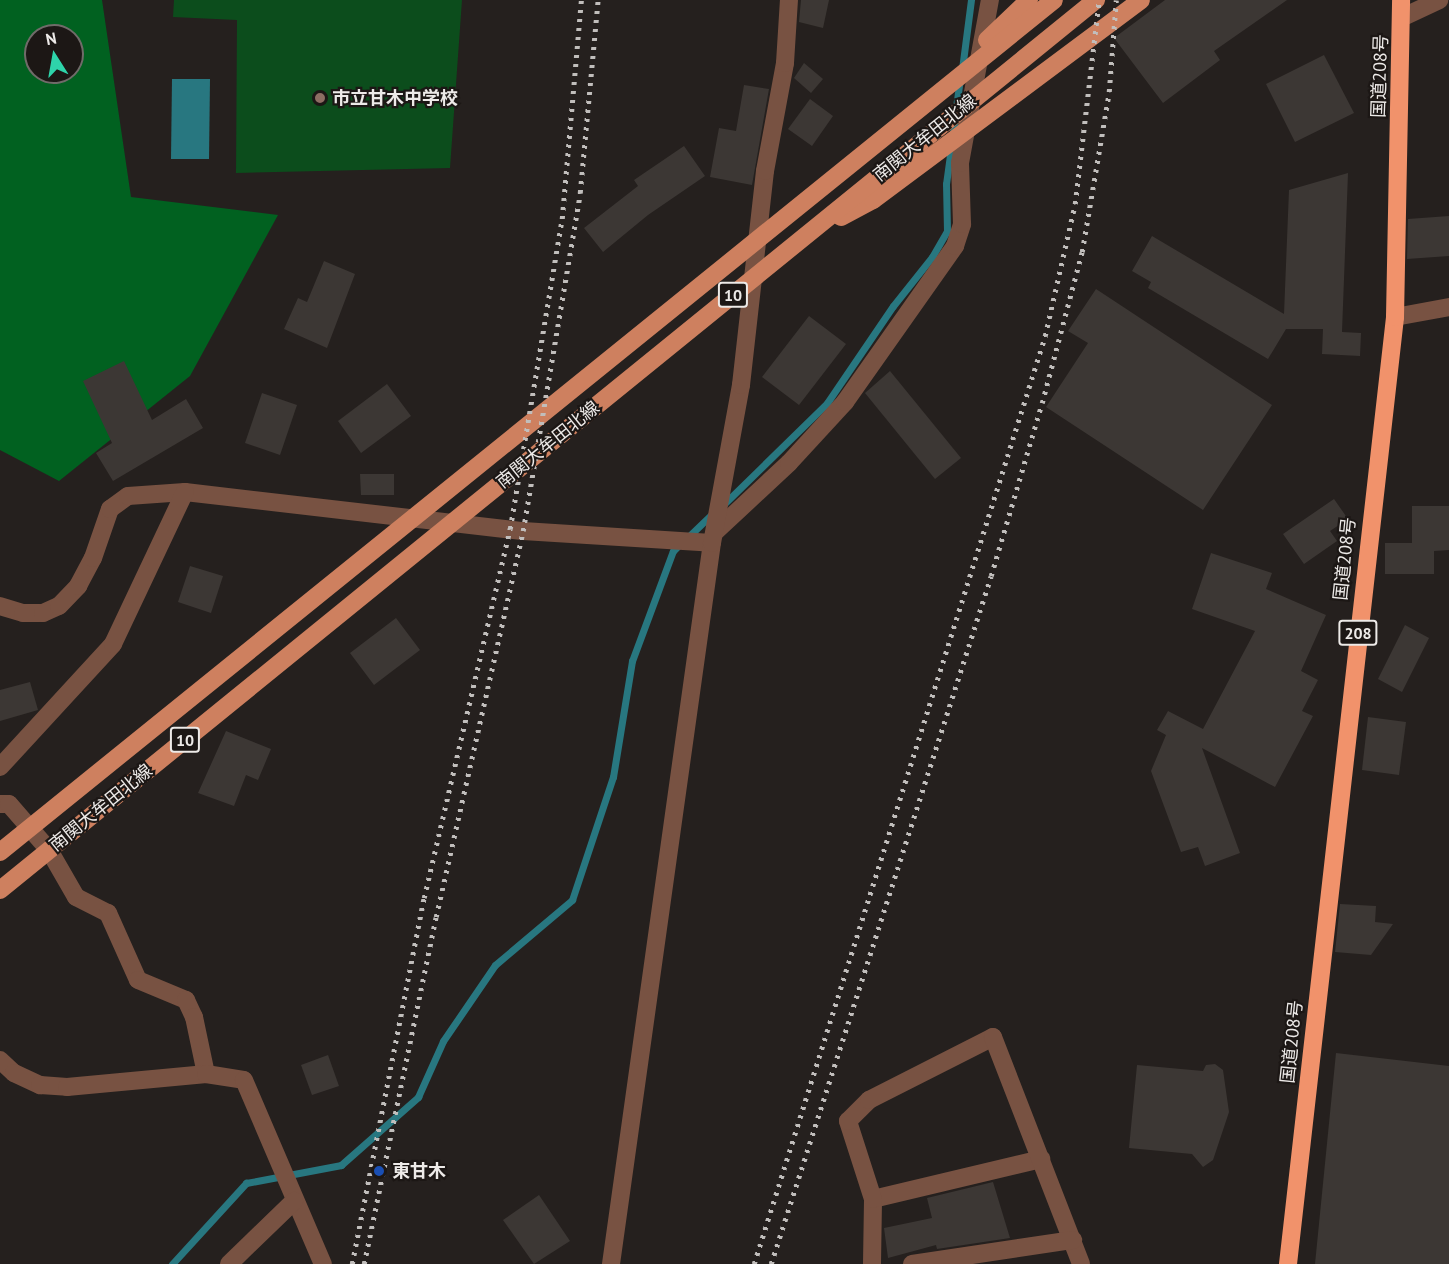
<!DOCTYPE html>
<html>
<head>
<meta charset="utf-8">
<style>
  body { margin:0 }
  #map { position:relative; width:1449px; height:1264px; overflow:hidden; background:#25201e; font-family:"PT Sans","Noto Sans JP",sans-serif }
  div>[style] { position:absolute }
  .green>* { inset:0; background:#0c4d1c }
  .forest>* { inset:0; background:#016120 }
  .water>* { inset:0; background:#287780 }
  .stream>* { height:7px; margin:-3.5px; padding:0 3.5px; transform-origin:3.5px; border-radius:3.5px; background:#287780 }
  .building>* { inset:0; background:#3c3734 }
  .street>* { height:18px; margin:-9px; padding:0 9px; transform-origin:9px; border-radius:9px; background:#785242 }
  .primary>* { height:18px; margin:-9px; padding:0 9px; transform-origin:9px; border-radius:9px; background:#ce805f }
  .highway>* { height:18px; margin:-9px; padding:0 9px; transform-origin:9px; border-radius:9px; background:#f1926b }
  .rail>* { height:4.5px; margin-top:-2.25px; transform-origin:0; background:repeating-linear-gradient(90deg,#c1bebc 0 3px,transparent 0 9px) }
  .dots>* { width:16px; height:16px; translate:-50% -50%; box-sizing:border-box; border:3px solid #1c1715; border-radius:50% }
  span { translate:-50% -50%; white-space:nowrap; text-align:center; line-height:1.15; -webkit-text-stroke:4.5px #1c1715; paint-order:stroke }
  .shield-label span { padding:2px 4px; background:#1c1715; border:2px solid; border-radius:4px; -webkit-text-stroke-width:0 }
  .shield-label { font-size:16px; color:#edeae8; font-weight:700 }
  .street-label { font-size:18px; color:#edeae8 }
  .poi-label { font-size:18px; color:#edeae8; font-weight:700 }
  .left { translate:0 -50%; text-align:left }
  .north { position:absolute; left:24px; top:24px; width:60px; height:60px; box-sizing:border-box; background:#1c1715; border:2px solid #706b69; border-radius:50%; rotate:349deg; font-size:16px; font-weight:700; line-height:24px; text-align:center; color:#edeae8 }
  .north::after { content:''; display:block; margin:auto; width:21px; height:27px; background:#2ed4aa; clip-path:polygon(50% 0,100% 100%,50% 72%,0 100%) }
</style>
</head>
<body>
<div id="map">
  <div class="green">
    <i style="clip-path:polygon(174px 0,462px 0,450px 168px,236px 173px,237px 20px,173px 17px)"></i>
  </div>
  <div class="forest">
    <i style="clip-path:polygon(evenodd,0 0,102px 0,131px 197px,278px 215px,190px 376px,59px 481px,0 450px,0 0,36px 36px,72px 36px,72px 72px,36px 72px,36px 36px)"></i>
  </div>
  <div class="water">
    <i style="clip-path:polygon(172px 79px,210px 79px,209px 159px,171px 159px)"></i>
  </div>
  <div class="stream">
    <i style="left:962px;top:69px;width:70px;rotate:-82.6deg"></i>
    <i style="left:956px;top:107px;width:27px;rotate:-82deg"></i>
    <i style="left:725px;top:503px;width:143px;rotate:-44.4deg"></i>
    <i style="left:827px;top:403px;width:117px;rotate:-55.8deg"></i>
    <i style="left:893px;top:306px;width:63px;rotate:-51.5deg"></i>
    <i style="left:932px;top:257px;width:30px;rotate:-60deg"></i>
    <i style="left:947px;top:231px;width:47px;rotate:-91.2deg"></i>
    <i style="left:946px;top:184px;width:67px;rotate:-82.2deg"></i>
    <i style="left:687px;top:538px;width:35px;rotate:-44deg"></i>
    <i style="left:172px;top:1264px;width:110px;rotate:-47.6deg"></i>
    <i style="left:246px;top:1183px;width:97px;rotate:-10.7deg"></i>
    <i style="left:341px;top:1165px;width:103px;rotate:-41.4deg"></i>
    <i style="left:418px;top:1097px;width:61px;rotate:-65.9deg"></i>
    <i style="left:443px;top:1041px;width:92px;rotate:-55.6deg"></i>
    <i style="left:495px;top:965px;width:101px;rotate:-40.2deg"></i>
    <i style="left:572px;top:900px;width:130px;rotate:-71.6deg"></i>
    <i style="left:613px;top:777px;width:118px;rotate:-80.7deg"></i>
    <i style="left:632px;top:661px;width:117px;rotate:-69.6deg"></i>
    <i style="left:673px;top:551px;width:8px;rotate:-45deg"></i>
  </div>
  <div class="building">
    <i style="clip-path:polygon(801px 0,829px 0,823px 28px,799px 22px)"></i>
    <i style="clip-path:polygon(1165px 0,1287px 0,1214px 51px,1220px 60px,1163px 103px,1114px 38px)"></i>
    <i style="clip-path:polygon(1324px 55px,1354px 113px,1295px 142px,1266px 84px)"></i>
    <i style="clip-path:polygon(804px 63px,823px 79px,811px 93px,794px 78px)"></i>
    <i style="clip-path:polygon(744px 85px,769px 89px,752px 185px,710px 177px,719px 128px,736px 131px)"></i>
    <i style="clip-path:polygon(810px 99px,833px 116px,812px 146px,788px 129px)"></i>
    <i style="clip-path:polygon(684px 146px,705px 176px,648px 215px,603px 252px,584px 228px,638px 186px,634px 180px)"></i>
    <i style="clip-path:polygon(1348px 173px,1342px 332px,1361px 333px,1360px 356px,1322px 354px,1323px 329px,1286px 329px,1268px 359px,1148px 288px,1151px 282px,1132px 271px,1152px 236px,1284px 314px,1289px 190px)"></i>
    <i style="clip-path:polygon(1449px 216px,1449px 256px,1407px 259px,1408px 219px)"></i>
    <i style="clip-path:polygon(324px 261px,355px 274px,327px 348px,284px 329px,298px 298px,307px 302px)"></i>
    <i style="clip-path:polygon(1096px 289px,1272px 405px,1203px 510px,1046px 407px,1088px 343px,1068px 331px)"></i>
    <i style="clip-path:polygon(809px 316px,846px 344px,799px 405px,762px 377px)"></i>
    <i style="clip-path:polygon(124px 361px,152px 420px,186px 399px,203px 428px,113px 481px,96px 453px,112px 443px,83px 381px)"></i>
    <i style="clip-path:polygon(890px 371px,961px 458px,935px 479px,865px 393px)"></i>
    <i style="clip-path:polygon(387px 384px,411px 416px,361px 453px,338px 421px)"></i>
    <i style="clip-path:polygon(262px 393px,297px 405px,280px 455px,245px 443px)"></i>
    <i style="clip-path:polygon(360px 474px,394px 474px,394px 495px,361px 495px)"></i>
    <i style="clip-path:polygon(1334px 499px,1348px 519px,1330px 531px,1337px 541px,1304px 564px,1283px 534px)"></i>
    <i style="clip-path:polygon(1412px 506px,1449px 506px,1449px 550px,1434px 551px,1434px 574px,1385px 574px,1385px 543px,1412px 543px)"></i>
    <i style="clip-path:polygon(1211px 553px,1272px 573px,1266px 589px,1326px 615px,1301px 671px,1318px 680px,1302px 711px,1313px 716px,1275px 787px,1202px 748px,1240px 853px,1205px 866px,1198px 847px,1181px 852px,1151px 771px,1166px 735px,1157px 730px,1168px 711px,1203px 729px,1255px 631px,1192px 609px)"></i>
    <i style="clip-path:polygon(190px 566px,223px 576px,211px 613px,178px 602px)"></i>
    <i style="clip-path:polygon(396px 618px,420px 650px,374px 685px,350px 653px)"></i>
    <i style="clip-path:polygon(1405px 625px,1429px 638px,1402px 692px,1378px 679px)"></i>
    <i style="clip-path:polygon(30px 682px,38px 710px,0 721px,0 690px)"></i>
    <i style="clip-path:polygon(1368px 717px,1406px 722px,1399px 775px,1362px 770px)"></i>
    <i style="clip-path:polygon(226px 731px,271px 749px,258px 780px,246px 775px,234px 806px,198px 793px)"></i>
    <i style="clip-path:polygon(1340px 904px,1376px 906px,1375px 922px,1393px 924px,1371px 955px,1335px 952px)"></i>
    <i style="clip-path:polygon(1336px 1053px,1449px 1066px,1449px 1264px,1315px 1264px)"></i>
    <i style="clip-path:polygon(328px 1055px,339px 1086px,312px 1095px,301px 1065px)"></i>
    <i style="clip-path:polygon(1215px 1064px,1223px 1070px,1229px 1112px,1213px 1160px,1203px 1167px,1192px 1154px,1129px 1148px,1137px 1065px,1203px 1071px,1206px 1065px)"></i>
    <i style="clip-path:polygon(993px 1182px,1010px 1238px,937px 1249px,936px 1245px,888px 1258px,884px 1228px,932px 1218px,927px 1198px)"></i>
    <i style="clip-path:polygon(539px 1195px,570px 1241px,534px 1264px,503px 1220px)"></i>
  </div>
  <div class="street">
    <i style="left:1403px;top:17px;width:40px;rotate:-25deg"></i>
    <i style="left:1395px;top:317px;width:55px;rotate:-10.5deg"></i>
    <i style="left:715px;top:532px;width:101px;rotate:-43deg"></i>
    <i style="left:789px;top:463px;width:83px;rotate:-47.4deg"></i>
    <i style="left:845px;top:402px;width:191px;rotate:-54.8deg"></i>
    <i style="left:955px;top:246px;width:23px;rotate:-72deg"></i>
    <i style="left:962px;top:224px;width:61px;rotate:-91.9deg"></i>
    <i style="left:960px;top:163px;width:166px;rotate:-79.6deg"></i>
    <i style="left:0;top:606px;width:24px;rotate:17deg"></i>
    <i style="left:23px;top:613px;width:20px"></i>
    <i style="left:43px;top:613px;width:17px;rotate:-24deg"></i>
    <i style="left:59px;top:606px;width:28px;rotate:-46deg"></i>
    <i style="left:78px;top:586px;width:32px;rotate:-62deg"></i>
    <i style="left:93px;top:558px;width:52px;rotate:-70.9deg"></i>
    <i style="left:110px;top:509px;width:22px;rotate:-36deg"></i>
    <i style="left:128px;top:496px;width:57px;rotate:-4deg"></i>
    <i style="left:185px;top:492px;width:340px;rotate:6.6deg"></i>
    <i style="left:523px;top:531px;width:189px;rotate:3.6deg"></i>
    <i style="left:0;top:767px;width:167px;rotate:-47.4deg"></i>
    <i style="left:113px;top:644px;width:168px;rotate:-64.7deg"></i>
    <i style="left:0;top:804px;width:9px"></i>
    <i style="left:9px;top:804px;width:61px;rotate:49deg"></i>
    <i style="left:49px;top:850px;width:54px;rotate:60.1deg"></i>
    <i style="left:76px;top:897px;width:36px;rotate:27deg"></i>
    <i style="left:108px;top:913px;width:73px;rotate:65.9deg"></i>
    <i style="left:138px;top:980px;width:52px;rotate:22.6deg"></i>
    <i style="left:186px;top:1000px;width:19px;rotate:65deg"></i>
    <i style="left:194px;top:1017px;width:58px;rotate:78.1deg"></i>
    <i style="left:0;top:1060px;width:19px;rotate:43deg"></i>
    <i style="left:14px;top:1073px;width:29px;rotate:25deg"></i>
    <i style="left:40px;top:1085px;width:27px;rotate:4deg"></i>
    <i style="left:67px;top:1087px;width:140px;rotate:-5.3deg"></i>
    <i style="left:206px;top:1074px;width:38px;rotate:9deg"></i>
    <i style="left:244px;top:1080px;width:200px;rotate:66.8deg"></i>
    <i style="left:873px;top:1199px;width:173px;rotate:-13.4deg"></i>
    <i style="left:229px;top:1264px;width:91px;rotate:-44.1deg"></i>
    <i style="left:611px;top:1264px;width:728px;rotate:-82.03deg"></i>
    <i style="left:712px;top:543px;width:161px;rotate:-79.6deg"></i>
    <i style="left:741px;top:385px;width:215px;rotate:-83.6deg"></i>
    <i style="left:765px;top:171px;width:110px;rotate:-79.5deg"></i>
    <i style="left:785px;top:63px;width:63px;rotate:-86.4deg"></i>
    <i style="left:872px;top:1264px;width:65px;rotate:-89.1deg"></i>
    <i style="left:873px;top:1199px;width:82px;rotate:-107.8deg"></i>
    <i style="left:848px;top:1121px;width:30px;rotate:-45deg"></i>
    <i style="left:869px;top:1100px;width:139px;rotate:-26.9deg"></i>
    <i style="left:993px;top:1037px;width:243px;rotate:68.8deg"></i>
    <i style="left:912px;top:1264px;width:163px;rotate:-8.5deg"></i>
  </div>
  <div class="primary">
    <i style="left:987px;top:40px;width:58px;rotate:-43.6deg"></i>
    <i style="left:841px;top:217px;width:36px;rotate:-28deg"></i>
    <i style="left:873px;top:200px;width:334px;rotate:-36.7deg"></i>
    <i style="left:0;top:852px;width:1355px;rotate:-38.95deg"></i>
    <i style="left:0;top:890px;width:1412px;rotate:-39.08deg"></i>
  </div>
  <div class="highway">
    <i style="left:1288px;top:1264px;width:953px;rotate:-83.55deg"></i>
    <i style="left:1395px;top:317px;width:317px;rotate:-88.9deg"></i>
  </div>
  <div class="rail">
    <i style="left:352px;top:1264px;width:373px;rotate:-78.9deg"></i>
    <i style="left:424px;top:898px;width:379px;rotate:-76.9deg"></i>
    <i style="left:510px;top:529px;width:314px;rotate:-80.5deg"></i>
    <i style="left:562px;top:219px;width:220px;rotate:-85deg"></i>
    <i style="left:364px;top:1264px;width:354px;rotate:-78.3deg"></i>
    <i style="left:436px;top:917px;width:396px;rotate:-77.3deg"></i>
    <i style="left:523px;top:531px;width:343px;rotate:-80.4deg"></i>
    <i style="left:580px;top:193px;width:194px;rotate:-84.7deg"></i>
    <i style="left:754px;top:1264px;width:973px;rotate:-72.59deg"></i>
    <i style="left:1045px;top:336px;width:135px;rotate:-77.2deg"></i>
    <i style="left:1075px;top:204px;width:205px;rotate:-83.3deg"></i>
    <i style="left:771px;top:1264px;width:722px;rotate:-72.27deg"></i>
    <i style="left:991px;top:576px;width:180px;rotate:-73.6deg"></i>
    <i style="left:1042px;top:403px;width:156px;rotate:-75.2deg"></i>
    <i style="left:1082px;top:252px;width:162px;rotate:-80.4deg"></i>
    <i style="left:1109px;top:92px;width:92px;rotate:-85.6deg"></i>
  </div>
  <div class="dots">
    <i style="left:320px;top:98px;background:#8d6e63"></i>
    <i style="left:379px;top:1171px;background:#1a4fb4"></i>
  </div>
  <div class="shield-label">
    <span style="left:733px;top:295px">10</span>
    <span style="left:1358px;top:633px">208</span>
    <span style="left:185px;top:740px">10</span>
  </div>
  <div class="street-label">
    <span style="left:1380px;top:76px;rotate:-88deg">国道208号</span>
    <span style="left:925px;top:138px;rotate:-39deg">南関大牟田北線</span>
    <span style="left:548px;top:445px;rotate:-39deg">南関大牟田北線</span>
    <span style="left:1345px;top:559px;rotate:-84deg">国道208号</span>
    <span style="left:101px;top:808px;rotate:-39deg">南関大牟田北線</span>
    <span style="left:1292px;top:1042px;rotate:-84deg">国道208号</span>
  </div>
  <div class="poi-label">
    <span class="left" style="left:332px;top:98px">市立甘木中学校</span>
    <span class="left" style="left:392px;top:1171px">東甘木</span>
  </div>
  <div class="north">N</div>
</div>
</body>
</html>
